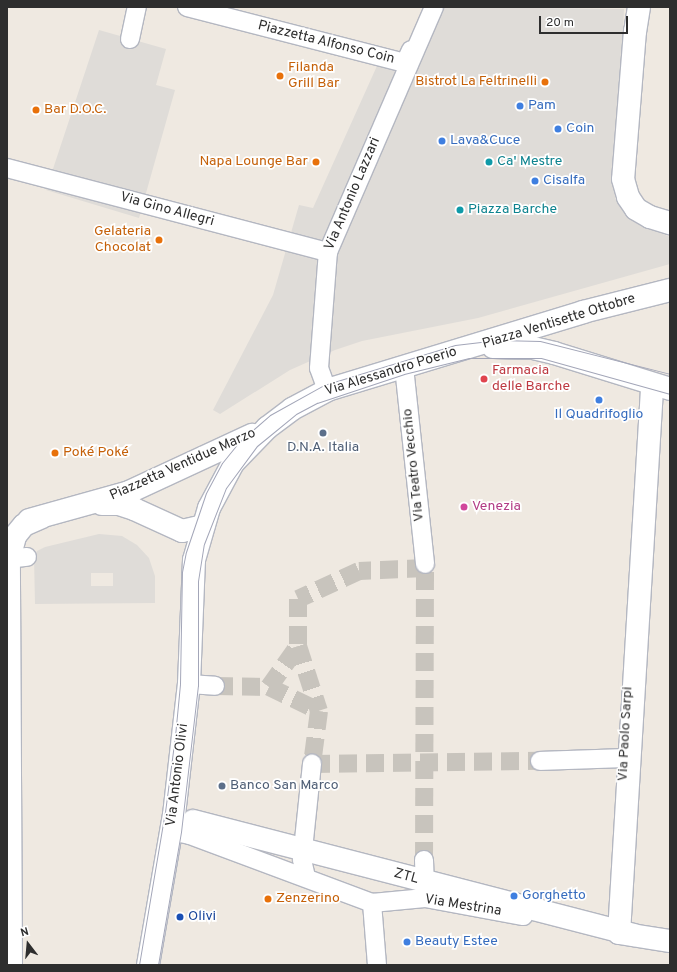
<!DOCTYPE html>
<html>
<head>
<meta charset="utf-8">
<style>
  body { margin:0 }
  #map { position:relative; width:677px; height:972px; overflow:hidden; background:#efe9e1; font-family:Overpass,sans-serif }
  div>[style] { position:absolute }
  .plaza>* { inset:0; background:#dfdcd8 }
  .pedestrian-tunnel>* { height:18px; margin-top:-9px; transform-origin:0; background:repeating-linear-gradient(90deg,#c8c4bd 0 18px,transparent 0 27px) }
  .roads { filter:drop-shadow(1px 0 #b4b7c1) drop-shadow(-1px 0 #b4b7c1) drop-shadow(0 1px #b4b7c1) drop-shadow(0 -1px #b4b7c1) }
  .pedestrian>* { height:18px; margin:-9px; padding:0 9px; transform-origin:9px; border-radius:9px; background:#fff }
  .minor>* { height:22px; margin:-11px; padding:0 11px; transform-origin:11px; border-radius:11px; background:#fff }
  .tram>* { height:1px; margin:-0.5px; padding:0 0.5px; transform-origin:0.5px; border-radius:0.5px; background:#a3a6b8 }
  .dots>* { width:11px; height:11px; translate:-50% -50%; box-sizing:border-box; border:2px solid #fff; border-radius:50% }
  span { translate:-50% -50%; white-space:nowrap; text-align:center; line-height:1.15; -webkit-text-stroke:3.5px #fff; paint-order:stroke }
  .street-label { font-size:14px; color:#2e2e2e }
  .food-label { font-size:14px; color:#c56008 }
  .left { translate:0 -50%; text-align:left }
  .right { translate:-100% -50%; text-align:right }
  .shop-label { font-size:14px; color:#366cbe }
  .culture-label { font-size:14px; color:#0d838f }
  .health-label { font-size:14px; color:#be3a42 }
  .service-label { font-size:14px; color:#4e5e75 }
  .hotel-label { font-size:14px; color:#b23c85 }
  .transit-label { font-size:14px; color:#164399 }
  .frame { position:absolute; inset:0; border:8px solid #2e2e2e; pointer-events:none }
  .north { position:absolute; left:8px; top:924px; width:40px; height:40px; -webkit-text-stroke:3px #fff; paint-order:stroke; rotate:344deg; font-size:11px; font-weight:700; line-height:16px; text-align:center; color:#2e2e2e }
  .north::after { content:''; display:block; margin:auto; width:14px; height:18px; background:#2e2e2e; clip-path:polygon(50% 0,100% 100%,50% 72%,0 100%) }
  .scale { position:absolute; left:539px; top:16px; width:89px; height:18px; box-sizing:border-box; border:2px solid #2e2e2e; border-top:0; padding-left:5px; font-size:12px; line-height:14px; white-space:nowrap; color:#2e2e2e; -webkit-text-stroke:3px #fff; paint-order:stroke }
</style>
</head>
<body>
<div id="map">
  <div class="plaza">
    <i style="clip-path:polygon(431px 7px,624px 9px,615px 198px,624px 211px,637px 223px,670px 237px,670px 264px,478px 318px,362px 341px,335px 350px,290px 370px,220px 414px,213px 410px,273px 295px,299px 205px,313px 208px,381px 57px,405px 63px)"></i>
    <i style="clip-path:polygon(99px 30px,166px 49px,156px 85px,175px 90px,139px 218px,46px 190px)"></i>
    <i style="clip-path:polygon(evenodd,99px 534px,122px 536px,137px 545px,149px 558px,155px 576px,155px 603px,35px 604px,34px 557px,37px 551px,45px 547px,99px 534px,91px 573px,113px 573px,113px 586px,91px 586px,91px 573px)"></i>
  </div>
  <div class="pedestrian-tunnel">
    <i style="left:425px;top:568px;width:66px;rotate:177.4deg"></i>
    <i style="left:359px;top:571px;width:67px;rotate:155.3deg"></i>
    <i style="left:298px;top:599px;width:47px;rotate:90deg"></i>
    <i style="left:298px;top:646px;width:68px;rotate:72.1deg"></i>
    <i style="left:319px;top:711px;width:53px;rotate:97.5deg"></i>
    <i style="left:312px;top:764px;width:228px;rotate:-0.8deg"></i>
    <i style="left:215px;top:686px;width:54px;rotate:1.1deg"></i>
    <i style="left:269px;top:687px;width:50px;rotate:-54.7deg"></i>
    <i style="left:269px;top:687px;width:55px;rotate:25.6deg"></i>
    <i style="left:424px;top:860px;width:296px;rotate:-89.8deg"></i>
  </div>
  <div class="roads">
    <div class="pedestrian">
      <i style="left:187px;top:7px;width:225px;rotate:14.4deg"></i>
      <i style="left:405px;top:63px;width:14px;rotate:-65deg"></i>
      <i style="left:130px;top:39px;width:33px;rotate:-78deg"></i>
      <i style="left:7px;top:168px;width:332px;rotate:14.7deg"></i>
      <i style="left:404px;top:367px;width:198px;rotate:83.9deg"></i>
      <i style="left:327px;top:390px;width:23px;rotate:-110deg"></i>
      <i style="left:319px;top:368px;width:116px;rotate:-85.6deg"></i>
      <i style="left:328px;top:252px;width:267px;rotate:-66.6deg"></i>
      <i style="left:7px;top:559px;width:20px;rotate:-6deg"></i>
      <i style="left:189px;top:684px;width:26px;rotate:4deg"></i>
      <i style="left:540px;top:761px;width:84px;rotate:-2deg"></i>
      <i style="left:171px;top:831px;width:19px;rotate:12deg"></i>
      <i style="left:190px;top:835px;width:194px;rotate:20.5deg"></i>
      <i style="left:372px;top:903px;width:53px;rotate:-5.4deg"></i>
      <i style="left:425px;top:898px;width:100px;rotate:10.4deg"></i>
      <i style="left:424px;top:860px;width:33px;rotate:88deg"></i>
      <i style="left:306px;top:877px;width:18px;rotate:-103deg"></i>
      <i style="left:302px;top:859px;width:96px;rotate:-84deg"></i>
      <i style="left:372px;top:903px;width:62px;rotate:85.4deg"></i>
    </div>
    <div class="minor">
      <i style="left:639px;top:7px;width:24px;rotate:99deg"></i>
      <i style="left:635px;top:31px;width:148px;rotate:94.6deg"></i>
      <i style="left:623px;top:179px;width:19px;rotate:74deg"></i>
      <i style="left:628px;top:197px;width:14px;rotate:56deg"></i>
      <i style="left:636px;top:209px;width:16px;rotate:30deg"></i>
      <i style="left:650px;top:217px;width:21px;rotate:17deg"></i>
      <i style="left:493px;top:347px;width:40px;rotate:1.4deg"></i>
      <i style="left:533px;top:348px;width:22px;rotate:13deg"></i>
      <i style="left:554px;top:353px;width:121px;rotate:17.2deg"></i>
      <i style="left:652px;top:389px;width:545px;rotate:93.47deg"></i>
      <i style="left:619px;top:933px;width:52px;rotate:8.9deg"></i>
      <i style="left:102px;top:504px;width:17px"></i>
      <i style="left:119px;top:504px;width:16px;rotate:18deg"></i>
      <i style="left:134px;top:509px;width:53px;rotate:24.6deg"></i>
      <i style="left:182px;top:531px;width:22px;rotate:-13deg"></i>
      <i style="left:29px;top:520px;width:104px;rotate:-15.6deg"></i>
      <i style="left:129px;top:492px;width:136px;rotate:-24.9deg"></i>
      <i style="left:193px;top:821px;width:455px;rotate:14.5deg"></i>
      <i style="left:11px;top:965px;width:406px;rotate:-90.3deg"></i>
      <i style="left:9px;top:559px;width:24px;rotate:-75deg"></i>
      <i style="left:15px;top:536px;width:14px;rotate:-51deg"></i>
      <i style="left:24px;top:525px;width:20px;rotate:-24deg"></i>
      <i style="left:148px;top:965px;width:152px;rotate:-80.2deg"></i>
      <i style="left:174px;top:815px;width:132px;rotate:-83.5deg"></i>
      <i style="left:189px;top:684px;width:124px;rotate:-87.7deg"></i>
      <i style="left:194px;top:560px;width:54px;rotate:-73.9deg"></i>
      <i style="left:209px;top:508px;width:51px;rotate:-61.9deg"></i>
      <i style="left:233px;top:463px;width:49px;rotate:-45.8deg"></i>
      <i style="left:267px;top:428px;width:31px;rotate:-37deg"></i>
      <i style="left:292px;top:409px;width:40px;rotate:-28deg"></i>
      <i style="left:327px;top:390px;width:268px;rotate:-16.9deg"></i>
      <i style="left:583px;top:312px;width:90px;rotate:-14.2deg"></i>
    </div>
  </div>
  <div class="tram">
    <i style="left:139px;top:965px;width:155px;rotate:-80.4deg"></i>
    <i style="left:165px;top:812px;width:77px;rotate:-82.5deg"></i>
    <i style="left:175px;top:736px;width:52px;rotate:-84.5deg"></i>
    <i style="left:180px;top:684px;width:112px;rotate:-89deg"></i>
    <i style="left:182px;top:572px;width:20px;rotate:-79deg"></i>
    <i style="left:186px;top:552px;width:62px;rotate:-71.3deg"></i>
    <i style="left:206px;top:493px;width:34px;rotate:-62deg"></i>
    <i style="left:222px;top:463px;width:27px;rotate:-51deg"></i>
    <i style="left:239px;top:442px;width:41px;rotate:-41.1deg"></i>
    <i style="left:270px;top:415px;width:62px;rotate:-29.1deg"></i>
    <i style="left:324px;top:385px;width:137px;rotate:-17deg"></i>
    <i style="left:455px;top:345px;width:43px;rotate:-6.6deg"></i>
    <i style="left:498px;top:340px;width:42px;rotate:1.4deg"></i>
    <i style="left:540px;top:341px;width:134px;rotate:14.2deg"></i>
    <i style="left:158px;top:965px;width:135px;rotate:-80.2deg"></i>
    <i style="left:181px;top:832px;width:147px;rotate:-83.4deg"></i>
    <i style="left:198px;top:686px;width:105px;rotate:-90deg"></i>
    <i style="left:198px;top:581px;width:37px;rotate:-81deg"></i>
    <i style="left:204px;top:544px;width:60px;rotate:-68.6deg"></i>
    <i style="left:226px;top:488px;width:52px;rotate:-53.6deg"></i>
    <i style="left:257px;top:446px;width:50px;rotate:-39.4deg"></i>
    <i style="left:296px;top:414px;width:24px;rotate:-28deg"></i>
    <i style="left:317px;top:403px;width:92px;rotate:-18.4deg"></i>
    <i style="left:404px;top:374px;width:67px;rotate:-13.8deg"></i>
    <i style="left:469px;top:358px;width:72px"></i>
    <i style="left:541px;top:358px;width:134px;rotate:15.6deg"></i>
  </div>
  <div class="dots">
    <i style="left:280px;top:76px;background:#e8710a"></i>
    <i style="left:545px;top:82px;background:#e8710a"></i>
    <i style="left:520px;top:106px;background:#3f7fe0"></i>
    <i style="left:36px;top:110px;background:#e8710a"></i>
    <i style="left:558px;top:129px;background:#3f7fe0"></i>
    <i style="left:442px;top:141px;background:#3f7fe0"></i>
    <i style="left:316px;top:162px;background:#e8710a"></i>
    <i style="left:489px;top:162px;background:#0f9aa8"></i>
    <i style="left:535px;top:181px;background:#3f7fe0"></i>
    <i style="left:460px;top:210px;background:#0f9aa8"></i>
    <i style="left:159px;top:240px;background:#e8710a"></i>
    <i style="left:484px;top:379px;background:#e0444e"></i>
    <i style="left:599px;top:400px;background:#3f7fe0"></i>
    <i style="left:323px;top:433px;background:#5c6f8a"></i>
    <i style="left:55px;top:453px;background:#e8710a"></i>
    <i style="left:464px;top:507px;background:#d1479c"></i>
    <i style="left:222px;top:786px;background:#5c6f8a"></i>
    <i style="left:514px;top:896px;background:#3f7fe0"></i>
    <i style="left:268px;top:899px;background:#e8710a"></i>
    <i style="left:180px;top:917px;background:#1a4fb4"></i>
    <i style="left:407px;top:942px;background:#3f7fe0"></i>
  </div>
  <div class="street-label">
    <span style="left:326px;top:43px;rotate:14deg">Piazzetta Alfonso Coin</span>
    <span style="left:353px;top:194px;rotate:-67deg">Via Antonio Lazzari</span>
    <span style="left:167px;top:210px;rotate:15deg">Via Gino Allegri</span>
    <span style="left:559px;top:322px;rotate:-17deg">Piazza Ventisette Ottobre</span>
    <span style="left:391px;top:372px;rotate:-17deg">Via Alessandro Poerio</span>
    <span style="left:183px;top:465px;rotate:-24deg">Piazzetta Ventidue Marzo</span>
    <span style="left:414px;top:465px;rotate:-96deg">Via Teatro Vecchio</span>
    <span style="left:626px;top:734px;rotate:-87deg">Via Paolo Sarpi</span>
    <span style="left:178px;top:775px;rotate:-83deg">Via Antonio Olivi</span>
    <span style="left:406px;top:877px;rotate:15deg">ZTL</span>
    <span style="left:463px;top:906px;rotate:9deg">Via Mestrina</span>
  </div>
  <div class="food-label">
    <span class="left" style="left:288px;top:76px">Filanda<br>Grill Bar</span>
    <span class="right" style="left:537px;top:82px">Bistrot La Feltrinelli</span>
    <span class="left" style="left:44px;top:110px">Bar D.O.C.</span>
    <span class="right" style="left:308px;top:162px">Napa Lounge Bar</span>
    <span class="right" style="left:151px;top:240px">Gelateria<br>Chocolat</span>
    <span class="left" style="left:63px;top:453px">Poké Poké</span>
    <span class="left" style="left:276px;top:899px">Zenzerino</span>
  </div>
  <div class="shop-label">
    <span class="left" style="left:528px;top:106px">Pam</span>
    <span class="left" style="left:566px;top:129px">Coin</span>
    <span class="left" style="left:450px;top:141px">Lava&amp;Cuce</span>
    <span class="left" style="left:543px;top:181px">Cisalfa</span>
    <span style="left:599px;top:415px">Il Quadrifoglio</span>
    <span class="left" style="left:522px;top:896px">Gorghetto</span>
    <span class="left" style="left:415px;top:942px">Beauty Estee</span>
  </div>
  <div class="culture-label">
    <span class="left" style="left:497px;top:162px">Ca' Mestre</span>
    <span class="left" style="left:468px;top:210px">Piazza Barche</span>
  </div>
  <div class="health-label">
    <span class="left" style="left:492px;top:379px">Farmacia<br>delle Barche</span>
  </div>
  <div class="service-label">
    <span style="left:323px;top:448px">D.N.A. Italia</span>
    <span class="left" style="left:230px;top:786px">Banco San Marco</span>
  </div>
  <div class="hotel-label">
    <span class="left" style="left:472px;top:507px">Venezia</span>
  </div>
  <div class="transit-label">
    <span class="left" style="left:188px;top:917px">Olivi</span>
  </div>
  <div class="frame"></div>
  <div class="north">N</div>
  <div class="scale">20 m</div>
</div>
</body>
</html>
